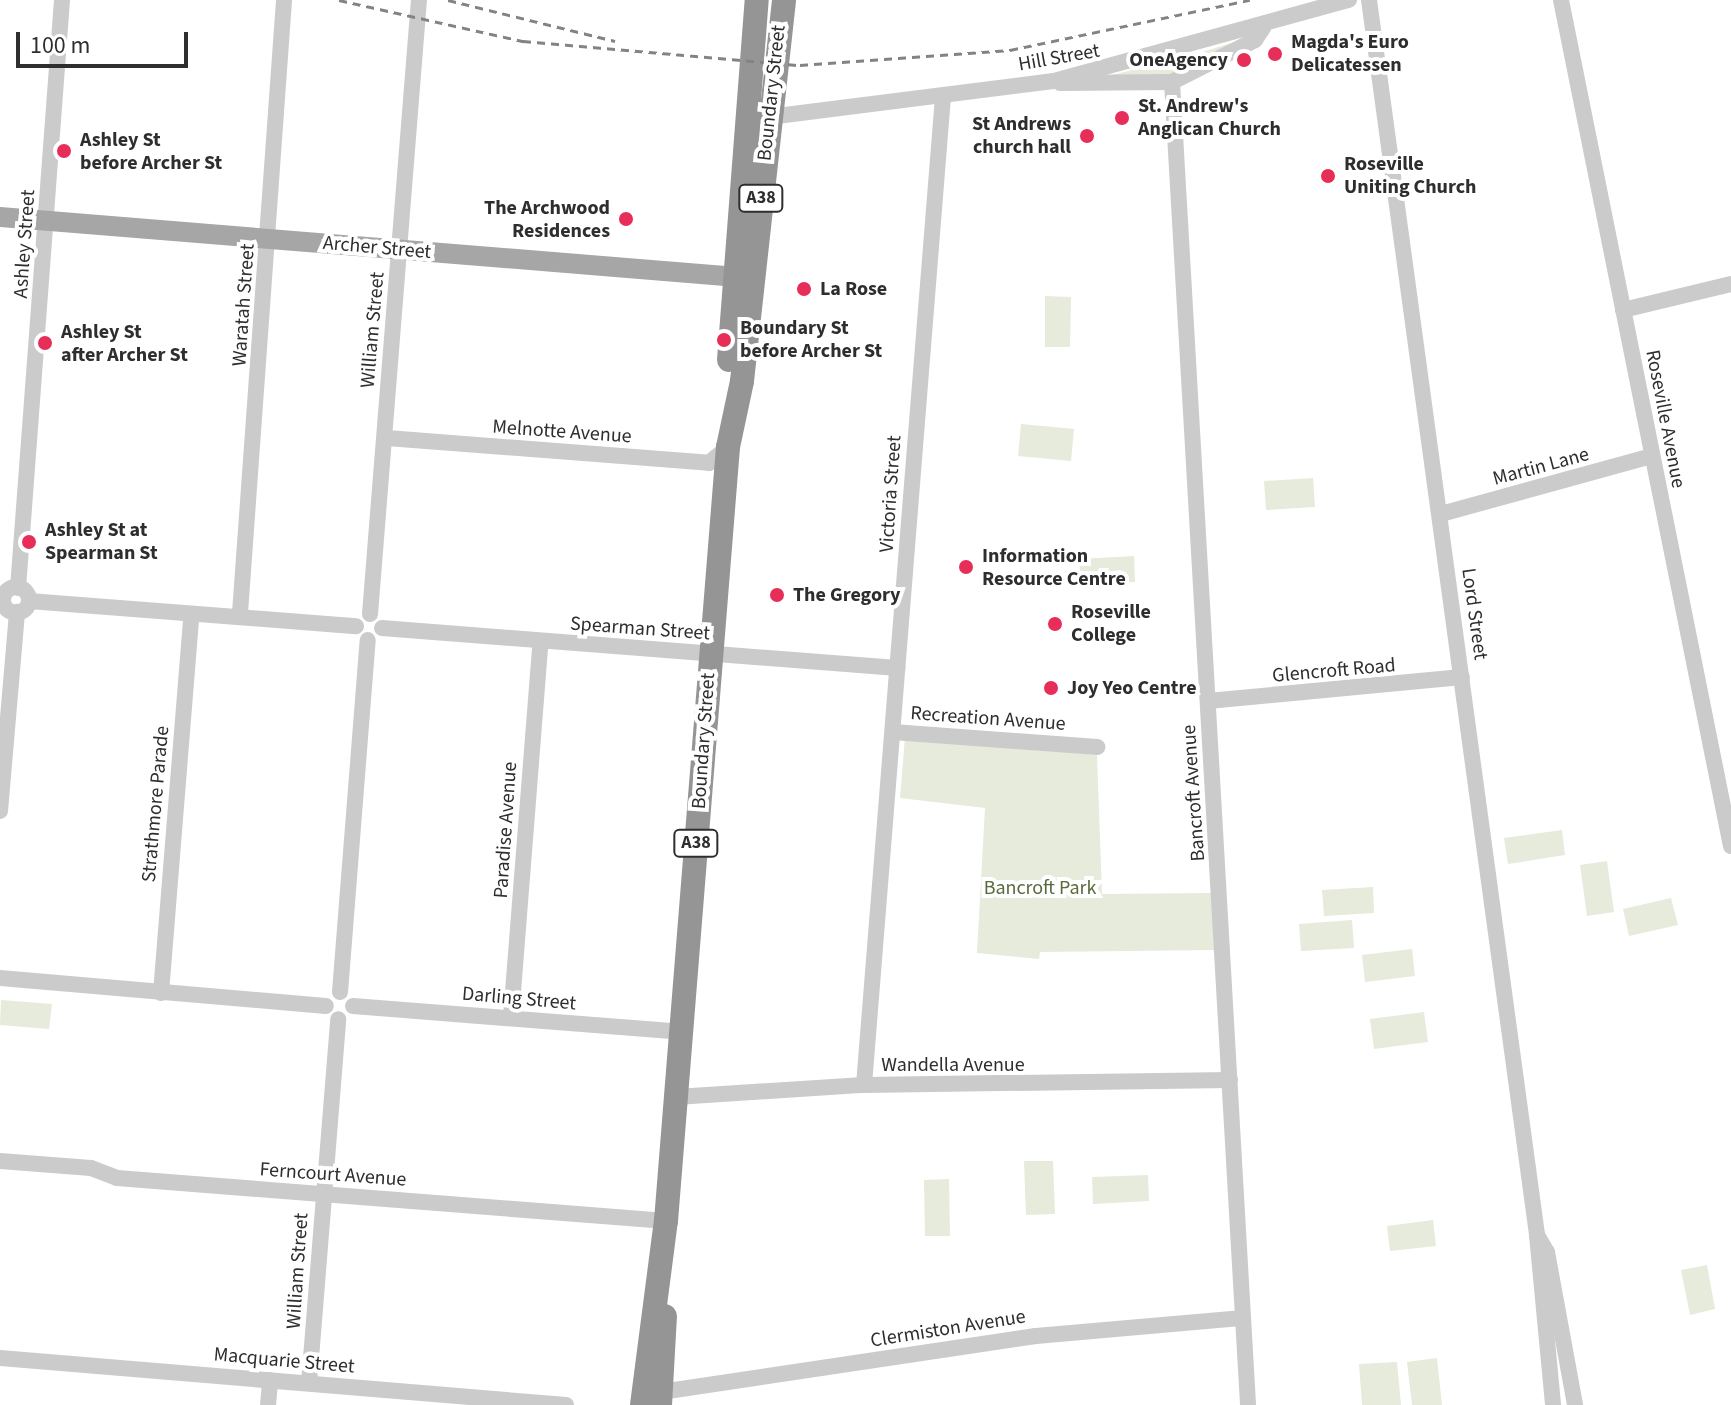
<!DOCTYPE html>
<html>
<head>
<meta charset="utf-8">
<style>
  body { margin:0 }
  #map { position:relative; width:1731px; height:1405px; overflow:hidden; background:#fff; font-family:"Source Sans 3",sans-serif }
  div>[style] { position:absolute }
  .green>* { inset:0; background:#e6ebdb }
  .minor>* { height:16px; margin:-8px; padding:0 8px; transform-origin:8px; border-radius:8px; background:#cbcbcb }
  .minor>.ring { margin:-8px; padding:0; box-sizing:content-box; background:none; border:16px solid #cbcbcb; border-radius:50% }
  .major>* { height:20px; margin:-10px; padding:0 10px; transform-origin:10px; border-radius:10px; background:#a6a6a6 }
  .highway>* { height:24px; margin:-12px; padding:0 12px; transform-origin:12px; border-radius:12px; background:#959595 }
  .rail>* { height:3px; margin-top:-1.5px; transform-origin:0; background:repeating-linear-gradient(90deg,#838383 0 8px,transparent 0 14px) }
  .dots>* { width:22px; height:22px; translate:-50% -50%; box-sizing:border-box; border:4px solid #fff; border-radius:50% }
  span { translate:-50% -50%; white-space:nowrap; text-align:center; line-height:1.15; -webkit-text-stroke:8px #fff; paint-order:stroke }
  .shield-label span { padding:2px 6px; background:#fff; border:2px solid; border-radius:6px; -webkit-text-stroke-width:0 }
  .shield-label { font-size:18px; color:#2e2e2e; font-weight:700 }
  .poi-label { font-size:20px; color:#2e2e2e; font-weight:700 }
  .left { translate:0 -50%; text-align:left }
  .right { translate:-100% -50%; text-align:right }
  .street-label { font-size:20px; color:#2e2e2e }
  .park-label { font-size:20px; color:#586a3b }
  .scale { position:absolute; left:16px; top:32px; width:172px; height:36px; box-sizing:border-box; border:4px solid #2e2e2e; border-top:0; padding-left:10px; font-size:24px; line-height:28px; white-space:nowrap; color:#2e2e2e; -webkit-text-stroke:6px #fff; paint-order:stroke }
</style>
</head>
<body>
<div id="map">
  <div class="green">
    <i style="clip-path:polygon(1254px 36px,1166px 77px,1078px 83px,1183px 58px)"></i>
    <i style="clip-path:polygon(1045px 296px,1071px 297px,1070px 347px,1045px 347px)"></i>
    <i style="clip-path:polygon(1021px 424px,1074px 429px,1071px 461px,1018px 456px)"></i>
    <i style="clip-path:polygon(1313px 478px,1315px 507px,1266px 510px,1264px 481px)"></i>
    <i style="clip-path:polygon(1134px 556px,1135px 582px,1081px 585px,1079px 559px)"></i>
    <i style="clip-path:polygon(905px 737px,1097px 755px,1102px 894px,1213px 893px,1214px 950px,1040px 952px,1039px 959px,977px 953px,985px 808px,900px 798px)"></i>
    <i style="clip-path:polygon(1562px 830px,1565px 855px,1508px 864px,1504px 838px)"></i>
    <i style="clip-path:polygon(1607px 861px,1614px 912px,1587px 916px,1580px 865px)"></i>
    <i style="clip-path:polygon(1373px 887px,1374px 913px,1324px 916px,1322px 890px)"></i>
    <i style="clip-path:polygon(1671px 898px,1678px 925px,1629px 936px,1623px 909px)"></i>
    <i style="clip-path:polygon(1352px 920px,1354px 948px,1301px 951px,1299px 924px)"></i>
    <i style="clip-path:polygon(1412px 949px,1415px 976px,1365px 982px,1362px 955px)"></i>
    <i style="clip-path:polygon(1px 1000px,52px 1004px,49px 1029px,0 1025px)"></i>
    <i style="clip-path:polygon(1424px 1012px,1428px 1042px,1374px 1049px,1370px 1019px)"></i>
    <i style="clip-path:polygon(1024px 1161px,1053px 1161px,1055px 1214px,1026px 1215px)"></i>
    <i style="clip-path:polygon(1148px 1175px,1149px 1201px,1093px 1204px,1092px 1177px)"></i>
    <i style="clip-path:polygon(949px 1179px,950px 1236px,925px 1236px,924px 1180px)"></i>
    <i style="clip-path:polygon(1433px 1220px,1436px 1246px,1390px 1251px,1387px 1226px)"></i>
    <i style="clip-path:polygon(1707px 1265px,1715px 1309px,1690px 1315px,1681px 1270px)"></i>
    <i style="clip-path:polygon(1437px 1358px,1442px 1405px,1412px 1405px,1407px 1362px)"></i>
    <i style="clip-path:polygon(1397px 1362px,1401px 1405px,1362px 1405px,1359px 1364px)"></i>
  </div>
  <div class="minor">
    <i style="left:1369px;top:0;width:1246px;rotate:82.25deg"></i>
    <i style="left:1537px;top:1235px;width:171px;rotate:84.6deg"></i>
    <i style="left:1561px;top:0;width:863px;rotate:78.64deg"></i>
    <i style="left:1172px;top:82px;width:1325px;rotate:86.71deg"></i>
    <i style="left:1060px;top:83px;width:112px;rotate:-0.5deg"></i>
    <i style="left:1172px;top:82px;width:93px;rotate:-26.8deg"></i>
    <i style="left:1255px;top:40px;width:14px;rotate:-56deg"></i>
    <i style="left:769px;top:117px;width:287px;rotate:-7.2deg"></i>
    <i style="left:1054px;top:81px;width:306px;rotate:-15.4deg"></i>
    <i style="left:1623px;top:310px;width:111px;rotate:-13.5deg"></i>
    <i style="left:387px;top:438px;width:323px;rotate:4.4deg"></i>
    <i style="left:709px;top:463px;width:25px;rotate:-40deg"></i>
    <i style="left:1441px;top:514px;width:219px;rotate:-15.4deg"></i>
    <i class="ring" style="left:3px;top:587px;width:10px;height:10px"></i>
    <i style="left:18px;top:588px;width:590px;rotate:-85.72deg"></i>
    <i style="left:29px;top:601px;width:328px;rotate:4.4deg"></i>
    <i style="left:240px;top:613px;width:615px;rotate:-85.89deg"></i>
    <i style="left:370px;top:614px;width:616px;rotate:-85.44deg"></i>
    <i style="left:382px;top:628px;width:517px;rotate:4.44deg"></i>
    <i style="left:1208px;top:701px;width:255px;rotate:-5.4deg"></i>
    <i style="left:893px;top:732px;width:205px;rotate:4.2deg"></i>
    <i style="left:0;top:811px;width:200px;rotate:-85.1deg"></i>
    <i style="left:0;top:978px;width:327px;rotate:4.9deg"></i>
    <i style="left:340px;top:992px;width:353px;rotate:-85.5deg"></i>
    <i style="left:161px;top:993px;width:376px;rotate:-85.4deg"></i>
    <i style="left:353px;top:1006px;width:329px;rotate:4.5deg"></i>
    <i style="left:511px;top:1017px;width:373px;rotate:-85.5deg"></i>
    <i style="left:864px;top:1085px;width:991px;rotate:-85.43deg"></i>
    <i style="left:676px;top:1097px;width:188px;rotate:-3.7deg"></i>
    <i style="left:864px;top:1085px;width:366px;rotate:-0.8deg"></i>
    <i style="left:0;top:1161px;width:91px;rotate:4.4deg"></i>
    <i style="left:91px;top:1168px;width:28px;rotate:21deg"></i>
    <i style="left:117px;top:1178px;width:551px;rotate:4.48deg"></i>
    <i style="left:1537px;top:1235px;width:20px;rotate:60deg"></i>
    <i style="left:1547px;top:1252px;width:156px;rotate:79.6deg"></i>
    <i style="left:0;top:1358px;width:568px;rotate:4.75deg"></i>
    <i style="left:309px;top:1383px;width:365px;rotate:-85.4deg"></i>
    <i style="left:661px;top:1392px;width:379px;rotate:-8.5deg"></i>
    <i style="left:1036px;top:1336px;width:208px;rotate:-5deg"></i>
    <i style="left:268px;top:1405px;width:25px;rotate:-85deg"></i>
  </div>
  <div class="major">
    <i style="left:0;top:217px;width:752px;rotate:4.65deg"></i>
  </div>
  <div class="highway">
    <i style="left:729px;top:360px;width:361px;rotate:-85.6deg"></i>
    <i style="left:642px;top:1405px;width:186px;rotate:-82.6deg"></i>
    <i style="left:666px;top:1221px;width:776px;rotate:-85.42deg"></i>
    <i style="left:728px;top:447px;width:67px;rotate:-78deg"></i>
    <i style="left:742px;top:381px;width:383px;rotate:-83.7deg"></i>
    <i style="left:660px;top:1405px;width:89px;rotate:-86.8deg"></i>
  </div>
  <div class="rail">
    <i style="left:339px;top:0;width:189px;rotate:12.6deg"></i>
    <i style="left:523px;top:41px;width:278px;rotate:5deg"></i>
    <i style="left:800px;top:65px;width:211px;rotate:-4.1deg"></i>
    <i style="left:1010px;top:50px;width:245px;rotate:-11.8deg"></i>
    <i style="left:448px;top:0;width:172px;rotate:13.8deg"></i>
  </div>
  <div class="dots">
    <i style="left:1275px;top:54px;background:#e72e58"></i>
    <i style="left:1244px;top:60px;background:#e72e58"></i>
    <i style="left:1122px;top:118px;background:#e72e58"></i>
    <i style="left:1087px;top:136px;background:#e72e58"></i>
    <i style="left:64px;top:151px;background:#e72e58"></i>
    <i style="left:1328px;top:176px;background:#e72e58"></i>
    <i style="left:626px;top:219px;background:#e72e58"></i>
    <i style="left:804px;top:289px;background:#e72e58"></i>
    <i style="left:724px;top:340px;background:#e72e58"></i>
    <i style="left:45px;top:343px;background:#e72e58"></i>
    <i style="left:29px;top:542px;background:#e72e58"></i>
    <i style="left:966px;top:567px;background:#e72e58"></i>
    <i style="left:777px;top:595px;background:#e72e58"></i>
    <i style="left:1055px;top:624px;background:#e72e58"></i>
    <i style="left:1051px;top:688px;background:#e72e58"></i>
  </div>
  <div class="shield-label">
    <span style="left:761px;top:198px">A38</span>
    <span style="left:696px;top:843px">A38</span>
  </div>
  <div class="poi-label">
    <span class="left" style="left:1291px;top:54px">Magda's Euro<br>Delicatessen</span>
    <span class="right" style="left:1228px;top:60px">OneAgency</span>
    <span class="left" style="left:1138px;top:118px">St. Andrew's<br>Anglican Church</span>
    <span class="right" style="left:1071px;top:136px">St Andrews<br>church hall</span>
    <span class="left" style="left:80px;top:152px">Ashley St<br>before Archer St</span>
    <span class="left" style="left:1344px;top:176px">Roseville<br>Uniting Church</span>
    <span class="right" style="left:610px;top:220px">The Archwood<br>Residences</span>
    <span class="left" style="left:820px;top:289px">La Rose</span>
    <span class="left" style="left:740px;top:340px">Boundary St<br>before Archer St</span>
    <span class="left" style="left:61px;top:344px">Ashley St<br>after Archer St</span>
    <span class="left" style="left:45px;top:542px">Ashley St at<br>Spearman St</span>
    <span class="left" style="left:982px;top:568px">Information<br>Resource Centre</span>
    <span class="left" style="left:793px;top:595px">The Gregory</span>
    <span class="left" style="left:1071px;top:624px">Roseville<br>College</span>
    <span class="left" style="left:1067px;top:688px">Joy Yeo Centre</span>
  </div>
  <div class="street-label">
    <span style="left:1059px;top:58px;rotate:-10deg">Hill Street</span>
    <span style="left:772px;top:93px;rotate:-84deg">Boundary Street</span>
    <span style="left:25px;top:244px;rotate:-86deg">Ashley Street</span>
    <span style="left:377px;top:248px;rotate:5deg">Archer Street</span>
    <span style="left:244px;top:305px;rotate:-86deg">Waratah Street</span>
    <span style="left:373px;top:330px;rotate:-85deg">William Street</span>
    <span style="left:1665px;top:419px;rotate:79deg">Roseville Avenue</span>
    <span style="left:562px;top:432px;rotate:4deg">Melnotte Avenue</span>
    <span style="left:1541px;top:467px;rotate:-15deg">Martin Lane</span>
    <span style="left:891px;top:494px;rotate:-86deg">Victoria Street</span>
    <span style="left:1474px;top:614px;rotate:82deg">Lord Street</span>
    <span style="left:640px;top:629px;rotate:4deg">Spearman Street</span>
    <span style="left:1334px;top:671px;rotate:-5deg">Glencroft Road</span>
    <span style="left:988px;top:719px;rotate:4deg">Recreation Avenue</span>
    <span style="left:704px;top:741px;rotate:-86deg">Boundary Street</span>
    <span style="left:1194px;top:793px;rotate:-94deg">Bancroft Avenue</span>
    <span style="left:156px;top:804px;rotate:-85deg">Strathmore Parade</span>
    <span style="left:506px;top:830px;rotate:-86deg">Paradise Avenue</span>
    <span style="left:519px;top:999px;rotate:5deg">Darling Street</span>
    <span style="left:953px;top:1065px">Wandella Avenue</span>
    <span style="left:333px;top:1175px;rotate:4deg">Ferncourt Avenue</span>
    <span style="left:298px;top:1271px;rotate:-86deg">William Street</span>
    <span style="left:948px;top:1329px;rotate:-9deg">Clermiston Avenue</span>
    <span style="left:284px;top:1361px;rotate:5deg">Macquarie Street</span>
  </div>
  <div class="park-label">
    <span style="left:1040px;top:888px">Bancroft Park</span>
  </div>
  <div class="scale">100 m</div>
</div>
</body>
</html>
